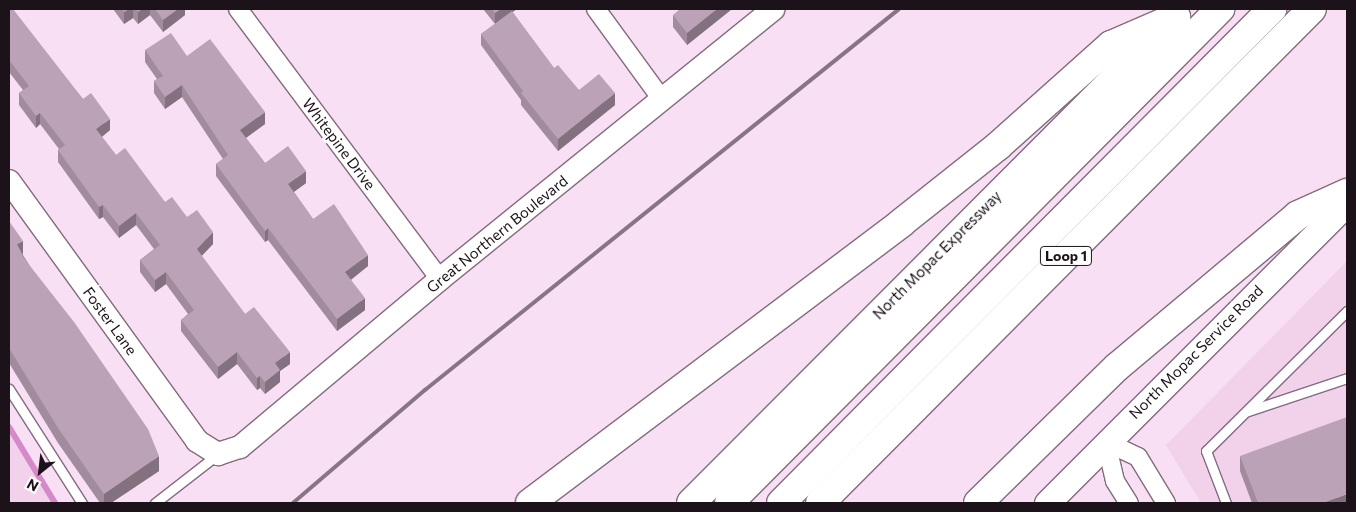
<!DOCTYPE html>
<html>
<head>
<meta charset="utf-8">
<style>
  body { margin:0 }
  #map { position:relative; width:1356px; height:512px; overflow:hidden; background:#f9dff4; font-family:Commissioner,sans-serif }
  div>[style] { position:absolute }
  .built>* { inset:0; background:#f2d1eb }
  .stream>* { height:6px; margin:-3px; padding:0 3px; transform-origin:3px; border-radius:3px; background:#d48ac8 }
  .roads { filter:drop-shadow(1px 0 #836c7e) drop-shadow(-1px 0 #836c7e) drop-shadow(0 1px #836c7e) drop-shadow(0 -1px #836c7e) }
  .service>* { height:9px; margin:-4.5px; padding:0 4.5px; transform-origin:4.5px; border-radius:4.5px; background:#fff }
  .minor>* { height:18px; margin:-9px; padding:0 9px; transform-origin:9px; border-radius:9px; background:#fff }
  .tertiary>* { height:22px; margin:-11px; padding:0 11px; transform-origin:11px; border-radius:11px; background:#fff }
  .secondary>* { height:25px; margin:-12.5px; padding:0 12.5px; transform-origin:12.5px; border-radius:12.5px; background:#fff }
  .motorway>* { height:28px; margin:-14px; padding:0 14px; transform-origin:14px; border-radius:14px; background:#fff }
  .rail>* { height:4px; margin:-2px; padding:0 2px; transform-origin:2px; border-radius:2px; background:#877583 }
  .wall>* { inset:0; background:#a18b9d }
  .shaded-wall>* { inset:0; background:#83717f }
  .building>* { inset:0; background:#bba2b6 }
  span { translate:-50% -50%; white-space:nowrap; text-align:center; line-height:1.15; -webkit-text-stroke:5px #fff; paint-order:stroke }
  .shield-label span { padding:1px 4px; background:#fff; border:1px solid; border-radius:4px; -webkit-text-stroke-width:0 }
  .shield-label { font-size:14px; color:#1c131a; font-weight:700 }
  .street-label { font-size:15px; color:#1c131a }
  .frame { position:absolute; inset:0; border:10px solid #1c131a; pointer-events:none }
  .north { position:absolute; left:15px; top:447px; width:50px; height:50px; -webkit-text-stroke:4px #fff; paint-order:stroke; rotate:209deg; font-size:14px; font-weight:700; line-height:20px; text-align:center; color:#1c131a }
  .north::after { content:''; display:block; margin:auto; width:18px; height:22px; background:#1c131a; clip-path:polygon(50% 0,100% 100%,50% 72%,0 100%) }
</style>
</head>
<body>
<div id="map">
  <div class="built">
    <i style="clip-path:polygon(1347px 261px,1347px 503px,1201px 503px,1166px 445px)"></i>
    <i style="clip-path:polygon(9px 434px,54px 503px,9px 503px)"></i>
  </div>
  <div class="stream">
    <i style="left:9px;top:427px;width:89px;rotate:58.8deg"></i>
  </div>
  <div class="roads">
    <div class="service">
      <i style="left:9px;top:389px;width:135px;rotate:57.4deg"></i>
      <i style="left:1248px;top:411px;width:104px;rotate:-18.4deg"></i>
      <i style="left:155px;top:503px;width:80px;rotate:-37.9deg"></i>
      <i style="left:1226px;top:503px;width:56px;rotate:-111deg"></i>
      <i style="left:1206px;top:451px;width:199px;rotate:-44.8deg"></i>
    </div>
    <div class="minor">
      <i style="left:238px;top:9px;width:337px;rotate:53.2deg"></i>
      <i style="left:596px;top:9px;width:110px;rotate:53.9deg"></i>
      <i style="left:1106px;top:442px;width:35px;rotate:25deg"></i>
      <i style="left:1138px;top:457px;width:54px;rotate:58.7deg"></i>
      <i style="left:1106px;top:442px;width:40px;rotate:77deg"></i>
      <i style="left:1115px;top:481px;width:26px;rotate:58deg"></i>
    </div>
    <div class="tertiary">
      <i style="left:9px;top:181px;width:321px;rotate:54.1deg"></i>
      <i style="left:197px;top:441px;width:25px;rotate:32deg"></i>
      <i style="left:218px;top:454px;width:23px;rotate:-18deg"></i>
      <i style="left:240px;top:447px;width:261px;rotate:-40deg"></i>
      <i style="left:440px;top:279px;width:429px;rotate:-39deg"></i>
    </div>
    <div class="secondary">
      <i style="left:1047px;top:503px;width:424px;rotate:-45deg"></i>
    </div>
    <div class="motorway">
      <i style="left:530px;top:503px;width:465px;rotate:-37deg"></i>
      <i style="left:901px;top:223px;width:124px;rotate:-38.4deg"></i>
      <i style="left:998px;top:146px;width:152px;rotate:-41.8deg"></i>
      <i style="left:1111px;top:45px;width:71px;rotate:-23.3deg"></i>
      <i style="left:691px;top:503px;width:672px;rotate:-45.06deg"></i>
      <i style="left:729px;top:503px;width:697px;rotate:-45.17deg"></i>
      <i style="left:781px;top:503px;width:697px;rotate:-45.17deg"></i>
      <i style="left:820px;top:503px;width:697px;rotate:-45.12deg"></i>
      <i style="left:978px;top:503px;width:194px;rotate:-44.4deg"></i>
      <i style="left:1117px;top:367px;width:236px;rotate:-40deg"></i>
      <i style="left:1298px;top:215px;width:54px;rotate:-24.2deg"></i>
    </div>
  </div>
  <div class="rail">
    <i style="left:293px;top:503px;width:174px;rotate:-40.6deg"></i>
    <i style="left:425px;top:390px;width:608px;rotate:-38.79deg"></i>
  </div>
  <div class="wall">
    <i style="clip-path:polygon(9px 9px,83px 99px,110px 130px,102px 137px,116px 155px,165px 202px,187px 217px,213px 244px,201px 256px,245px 314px,290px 364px,280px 371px,280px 382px,265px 394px,260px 388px,257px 390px,237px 364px,218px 379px,181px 331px,181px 320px,188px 314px,166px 284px,155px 292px,140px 272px,140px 260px,154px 249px,136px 225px,119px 238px,103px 217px,99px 219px,58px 162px,58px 150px,59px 149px,40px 124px,36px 128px,19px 105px,19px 93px,23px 90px,9px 72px)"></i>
    <i style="clip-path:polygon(113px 9px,185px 9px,185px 15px,163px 32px,150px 15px,138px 24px,133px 18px,124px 24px)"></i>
    <i style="clip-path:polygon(483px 9px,517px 9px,512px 12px,554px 68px,579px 90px,615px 105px,558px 151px,521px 105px,521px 100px,481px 45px,481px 34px,495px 24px)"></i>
    <i style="clip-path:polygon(732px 9px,687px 45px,673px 27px,673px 15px)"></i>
    <i style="clip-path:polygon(145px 50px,187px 56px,265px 124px,246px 138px,265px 163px,306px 183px,294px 192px,313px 219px,368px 266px,351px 280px,365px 310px,337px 331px,268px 240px,265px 242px,216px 176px,216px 164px,223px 159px,182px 97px,165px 109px,154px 93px,154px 81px,157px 79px,145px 62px)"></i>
    <i style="clip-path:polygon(9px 221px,23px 255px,159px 471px,111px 503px,100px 503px,58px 443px,9px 363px)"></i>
    <i style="clip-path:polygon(1240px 456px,1347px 503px,1252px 503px,1240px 471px)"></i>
  </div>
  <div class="shaded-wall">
    <i style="clip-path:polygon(129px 9px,133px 9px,133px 18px,124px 24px,124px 12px)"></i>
    <i style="clip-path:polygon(142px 9px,150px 9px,150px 15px,138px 24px,138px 12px)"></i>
    <i style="clip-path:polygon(178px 9px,185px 9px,185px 15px,163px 32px,163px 20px)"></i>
    <i style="clip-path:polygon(501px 9px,517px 9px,495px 24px,495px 13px)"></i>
    <i style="clip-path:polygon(717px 9px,732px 9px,687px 45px,687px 33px)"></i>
    <i style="clip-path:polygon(182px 85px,182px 97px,165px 109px,165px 97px)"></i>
    <i style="clip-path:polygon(615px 93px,615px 105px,558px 151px,558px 139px)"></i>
    <i style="clip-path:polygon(265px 112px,265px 124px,240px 142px,240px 130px)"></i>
    <i style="clip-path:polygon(40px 113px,40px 124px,36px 128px,36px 116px)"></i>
    <i style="clip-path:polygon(110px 119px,110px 130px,96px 141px,96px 129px)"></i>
    <i style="clip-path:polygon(306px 171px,306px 183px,288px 196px,288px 184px)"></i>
    <i style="clip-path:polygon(103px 205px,103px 217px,99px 219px,99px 207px)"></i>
    <i style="clip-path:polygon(136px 213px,136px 225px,119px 238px,119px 226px)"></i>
    <i style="clip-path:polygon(268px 228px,268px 240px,265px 242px,265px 231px)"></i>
    <i style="clip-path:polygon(213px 232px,213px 244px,197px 261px,197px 249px)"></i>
    <i style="clip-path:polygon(23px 241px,23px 255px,17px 244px)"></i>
    <i style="clip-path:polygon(368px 255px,368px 266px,345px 284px,345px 272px)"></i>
    <i style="clip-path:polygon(166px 272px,166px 284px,155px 292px,155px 280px)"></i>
    <i style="clip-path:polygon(365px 298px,365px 310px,337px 331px,337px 319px)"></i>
    <i style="clip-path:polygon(237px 352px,237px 364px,218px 379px,218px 367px)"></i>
    <i style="clip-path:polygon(290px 352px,290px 364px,280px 371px,280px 382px,265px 394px,265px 382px,275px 363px)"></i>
    <i style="clip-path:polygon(260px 376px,260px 388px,257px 390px,257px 378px)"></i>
    <i style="clip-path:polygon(159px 456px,159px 471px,111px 503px,104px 503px,104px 494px)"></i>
    <i style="clip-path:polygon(1347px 494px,1347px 503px,1323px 503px)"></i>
  </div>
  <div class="building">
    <i style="clip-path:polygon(9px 9px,13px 9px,83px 99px,91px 93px,110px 119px,96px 129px,116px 155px,125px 148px,165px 202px,172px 197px,187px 217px,197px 210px,213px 232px,197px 249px,245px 314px,254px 307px,290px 352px,275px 363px,280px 370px,265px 382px,260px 376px,257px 378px,237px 352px,218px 367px,181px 320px,194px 310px,166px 272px,155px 280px,140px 260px,160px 245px,136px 213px,119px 226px,103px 205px,99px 207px,58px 150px,65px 145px,40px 113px,36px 116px,19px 93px,29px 86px,9px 60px)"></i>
    <i style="clip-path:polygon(122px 9px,129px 9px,124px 12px)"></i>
    <i style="clip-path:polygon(136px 9px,142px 9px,138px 12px)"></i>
    <i style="clip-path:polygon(155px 9px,178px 9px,163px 20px)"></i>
    <i style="clip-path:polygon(492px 9px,501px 9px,495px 13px)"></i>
    <i style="clip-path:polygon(680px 9px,717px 9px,687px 33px,673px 15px)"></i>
    <i style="clip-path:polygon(512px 11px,554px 68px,558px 65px,579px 90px,599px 74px,615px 93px,558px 139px,521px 93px,523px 91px,481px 34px)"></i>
    <i style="clip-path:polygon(171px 33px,187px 56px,210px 39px,265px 112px,240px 130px,265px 163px,288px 146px,306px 171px,288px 184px,313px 219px,334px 204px,368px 255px,345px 272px,365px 298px,337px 319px,268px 228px,265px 231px,216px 164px,228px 155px,182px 85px,165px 97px,154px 81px,163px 76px,145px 50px)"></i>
    <i style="clip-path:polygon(9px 221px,23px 241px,17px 244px,23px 257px,74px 322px,148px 429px,159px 456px,104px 494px,58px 428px,9px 348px)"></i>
    <i style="clip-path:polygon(1347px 417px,1347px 494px,1323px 503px,1258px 503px,1240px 456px)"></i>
  </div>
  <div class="shield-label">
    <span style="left:1066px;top:256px">Loop 1</span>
  </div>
  <div class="street-label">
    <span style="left:339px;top:144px;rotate:53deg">Whitepine Drive</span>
    <span style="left:497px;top:234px;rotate:-39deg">Great Northern Boulevard</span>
    <span style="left:937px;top:255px;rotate:-45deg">North Mopac Expressway</span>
    <span style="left:110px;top:321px;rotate:54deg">Foster Lane</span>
    <span style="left:1196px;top:352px;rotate:-45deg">North Mopac Service Road</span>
  </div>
  <div class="frame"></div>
  <div class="north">N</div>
</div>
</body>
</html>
